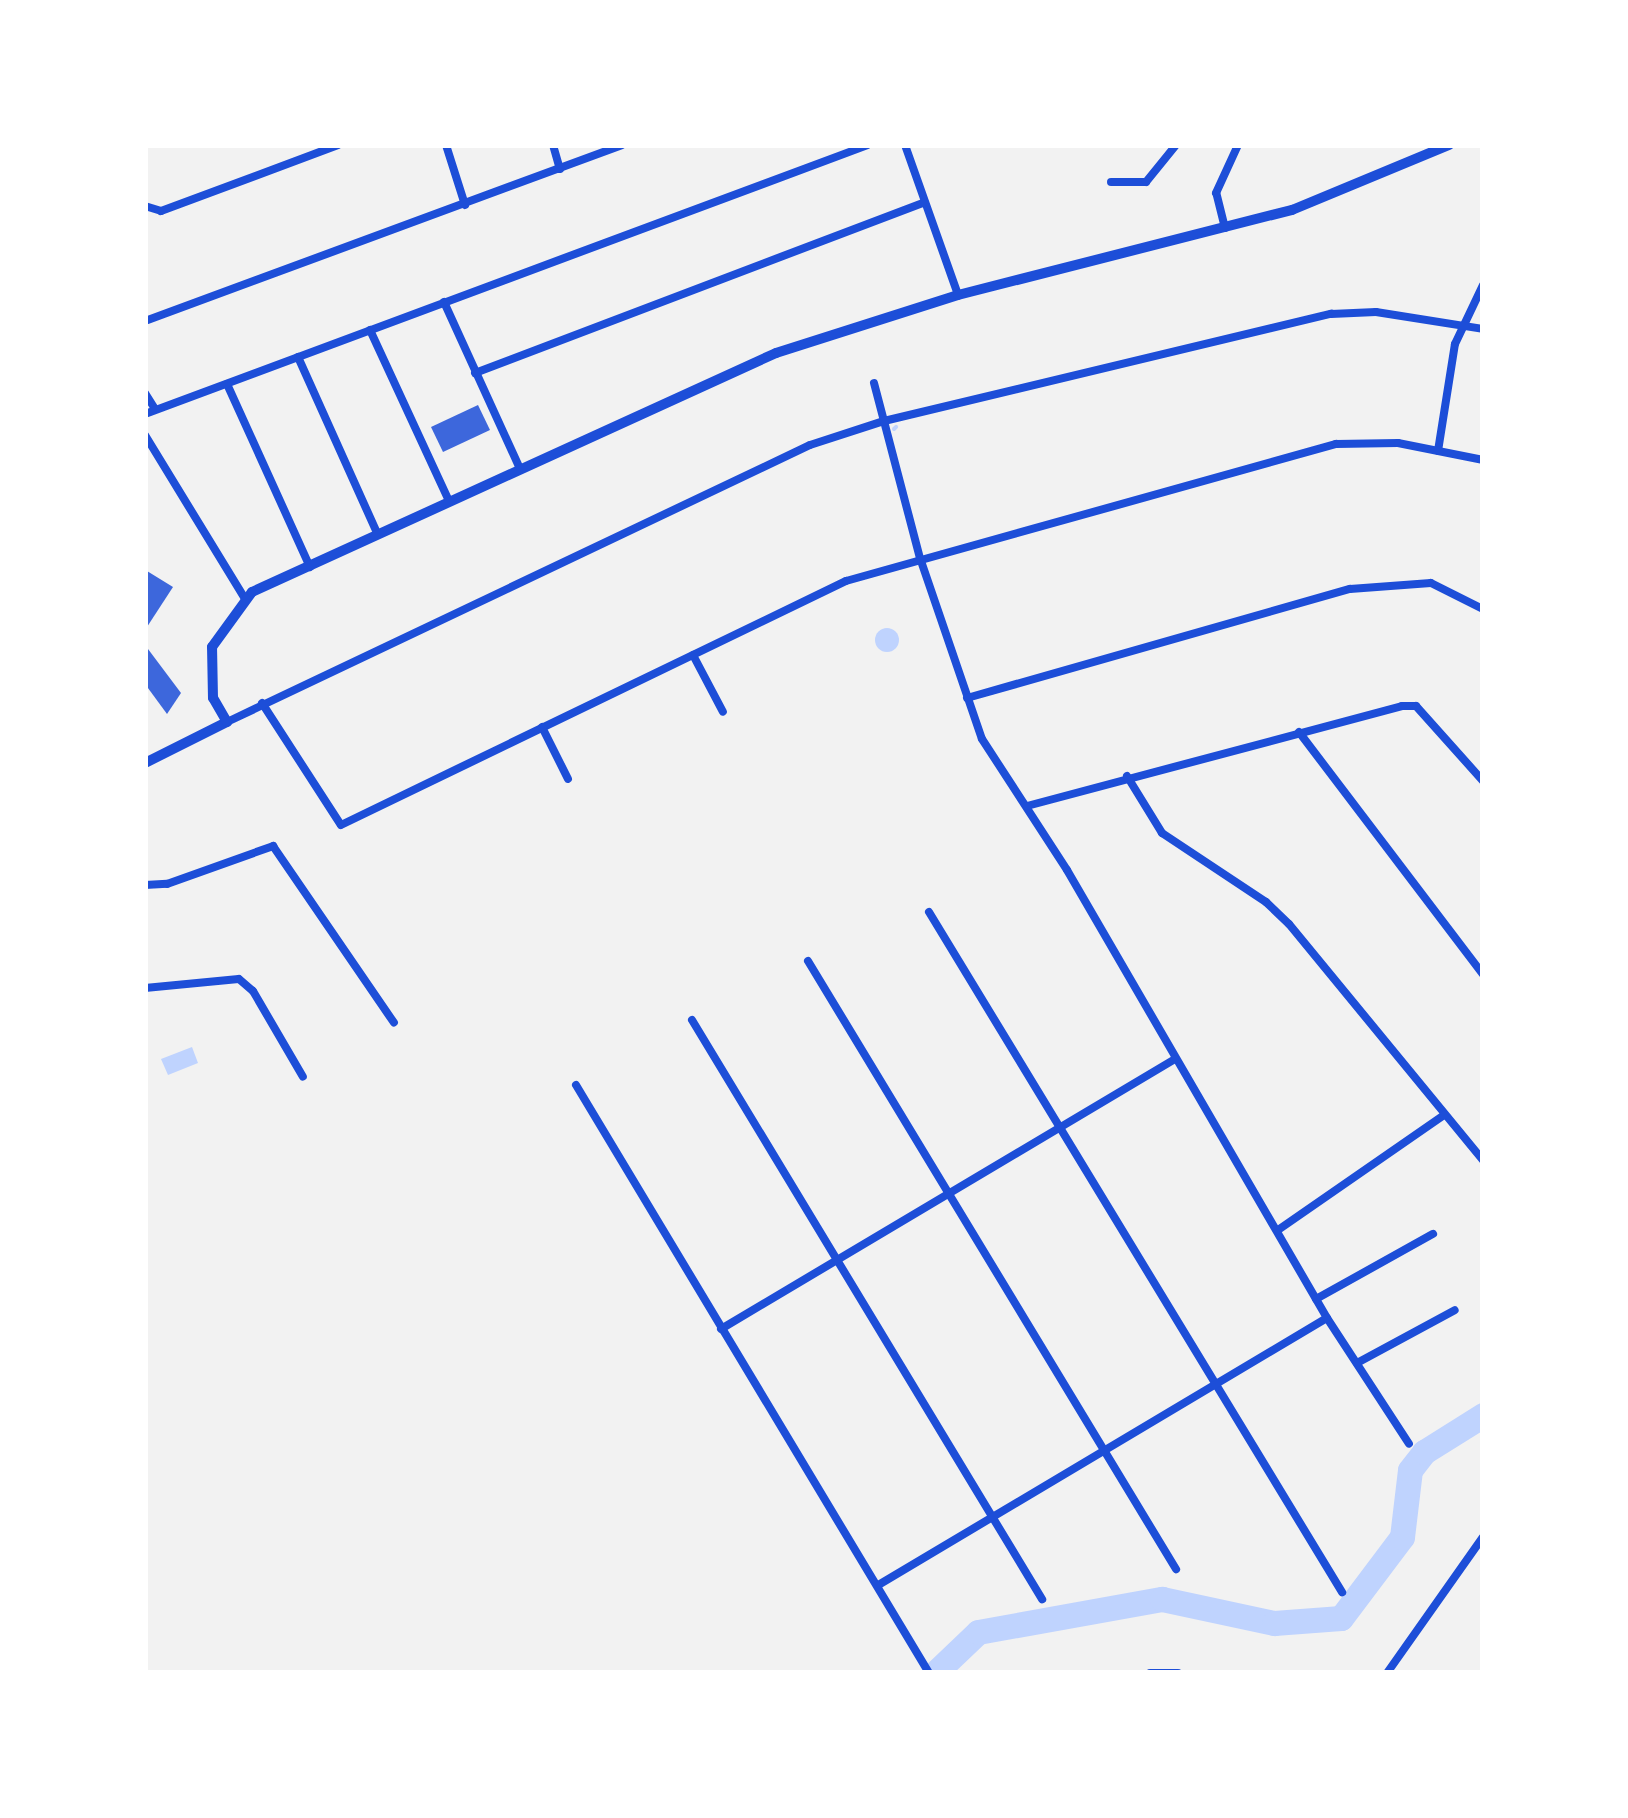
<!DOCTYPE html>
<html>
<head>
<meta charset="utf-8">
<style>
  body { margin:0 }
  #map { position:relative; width:1628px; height:1818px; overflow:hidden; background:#f2f2f2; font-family:"Fira Sans",sans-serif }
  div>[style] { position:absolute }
  .water>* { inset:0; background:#bfd3fe }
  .round { border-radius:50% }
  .stream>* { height:4px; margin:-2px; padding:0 2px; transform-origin:2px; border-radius:2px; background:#bfd3fe }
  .river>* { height:25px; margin:-12.5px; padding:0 12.5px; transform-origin:12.5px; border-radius:12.5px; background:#bfd3fe }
  .building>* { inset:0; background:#3d67dc }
  .minor>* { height:8px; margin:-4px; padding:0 4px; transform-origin:4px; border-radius:4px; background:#1d4ed8 }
  .tertiary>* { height:10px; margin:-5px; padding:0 5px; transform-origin:5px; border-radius:5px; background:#1d4ed8 }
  span { translate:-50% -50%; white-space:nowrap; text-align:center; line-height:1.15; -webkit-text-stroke:10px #fff; paint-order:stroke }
  .frame { position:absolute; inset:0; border:148px solid #fff; pointer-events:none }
</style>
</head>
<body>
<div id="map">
  <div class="water">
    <i class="round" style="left:875px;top:628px;width:24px;height:24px"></i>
    <i style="clip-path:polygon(192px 1047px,198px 1063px,168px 1075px,161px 1059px)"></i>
  </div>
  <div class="stream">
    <i style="left:894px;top:429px;width:3px;rotate:-45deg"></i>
  </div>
  <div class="river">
    <i style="left:935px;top:1673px;width:59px;rotate:-43.6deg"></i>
    <i style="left:978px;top:1632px;width:187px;rotate:-10.2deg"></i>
    <i style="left:1162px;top:1599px;width:115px;rotate:12.1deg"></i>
    <i style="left:1274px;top:1623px;width:67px;rotate:-4.3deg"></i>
    <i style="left:1341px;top:1618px;width:101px;rotate:-53deg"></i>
    <i style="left:1402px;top:1537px;width:67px;rotate:-83.2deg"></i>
    <i style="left:1410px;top:1470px;width:23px;rotate:-52deg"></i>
    <i style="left:1424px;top:1452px;width:70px;rotate:-32.1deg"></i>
  </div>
  <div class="building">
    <i style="clip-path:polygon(478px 405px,490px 430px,443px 452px,431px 427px)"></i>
    <i style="clip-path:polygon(147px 571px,173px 587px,145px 630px,145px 575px)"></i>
    <i style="clip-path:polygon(145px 645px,181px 693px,167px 714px,145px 684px)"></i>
  </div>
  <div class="minor">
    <i style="left:446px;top:145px;width:63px;rotate:72.4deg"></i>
    <i style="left:553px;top:145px;width:25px;rotate:74deg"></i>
    <i style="left:905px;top:145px;width:159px;rotate:70.5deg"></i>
    <i style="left:1111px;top:182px;width:35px"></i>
    <i style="left:1146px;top:182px;width:48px;rotate:-51deg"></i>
    <i style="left:145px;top:206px;width:17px;rotate:17deg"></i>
    <i style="left:161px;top:211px;width:189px;rotate:-20.4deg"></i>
    <i style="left:1225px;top:228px;width:36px;rotate:-104deg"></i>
    <i style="left:1216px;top:193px;width:53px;rotate:-65.4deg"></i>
    <i style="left:444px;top:302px;width:183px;rotate:65.5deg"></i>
    <i style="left:145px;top:321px;width:508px;rotate:-20.25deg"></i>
    <i style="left:370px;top:330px;width:188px;rotate:65.2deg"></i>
    <i style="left:298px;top:357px;width:195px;rotate:65.8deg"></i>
    <i style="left:475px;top:373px;width:479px;rotate:-20.8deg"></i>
    <i style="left:874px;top:383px;width:181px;rotate:75.3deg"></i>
    <i style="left:920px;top:558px;width:191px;rotate:71.1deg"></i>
    <i style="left:982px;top:739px;width:156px;rotate:57deg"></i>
    <i style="left:1067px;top:870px;width:518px;rotate:59.87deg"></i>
    <i style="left:1327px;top:1318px;width:150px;rotate:56.9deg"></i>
    <i style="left:227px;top:384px;width:201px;rotate:65.6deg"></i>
    <i style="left:145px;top:393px;width:19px;rotate:58deg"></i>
    <i style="left:145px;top:414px;width:771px;rotate:-20.41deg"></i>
    <i style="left:145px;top:435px;width:190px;rotate:58.6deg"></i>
    <i style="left:1438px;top:451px;width:108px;rotate:-81deg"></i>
    <i style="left:1455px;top:344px;width:65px;rotate:-64.6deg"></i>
    <i style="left:693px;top:655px;width:64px;rotate:62.2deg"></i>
    <i style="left:967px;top:698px;width:398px;rotate:-15.9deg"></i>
    <i style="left:1350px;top:589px;width:81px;rotate:-4.2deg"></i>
    <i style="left:1431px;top:583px;width:58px;rotate:26.6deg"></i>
    <i style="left:262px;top:703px;width:145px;rotate:57.1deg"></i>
    <i style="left:341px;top:825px;width:561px;rotate:-25.79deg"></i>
    <i style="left:846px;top:581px;width:509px;rotate:-15.62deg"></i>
    <i style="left:1336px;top:444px;width:62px;rotate:-0.9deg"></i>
    <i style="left:1398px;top:443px;width:87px;rotate:11.3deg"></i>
    <i style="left:227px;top:722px;width:645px;rotate:-25.41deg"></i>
    <i style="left:810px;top:445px;width:78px;rotate:-18deg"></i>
    <i style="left:884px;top:421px;width:460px;rotate:-13.5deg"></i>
    <i style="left:1331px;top:314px;width:45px;rotate:-2.5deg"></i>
    <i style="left:1376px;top:312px;width:108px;rotate:9deg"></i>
    <i style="left:542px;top:727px;width:58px;rotate:63.4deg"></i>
    <i style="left:1299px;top:732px;width:304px;rotate:52.8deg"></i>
    <i style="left:1127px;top:776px;width:67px;rotate:58.4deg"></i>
    <i style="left:1162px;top:833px;width:125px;rotate:33.6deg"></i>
    <i style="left:1266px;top:902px;width:32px;rotate:44deg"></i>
    <i style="left:1289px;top:924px;width:306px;rotate:50.6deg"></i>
    <i style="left:1027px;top:806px;width:388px;rotate:-14.9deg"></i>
    <i style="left:1402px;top:706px;width:14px"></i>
    <i style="left:1416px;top:706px;width:101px;rotate:48.2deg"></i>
    <i style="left:145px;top:885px;width:22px;rotate:-3deg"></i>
    <i style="left:167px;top:884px;width:113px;rotate:-19.7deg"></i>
    <i style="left:273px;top:846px;width:214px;rotate:55.6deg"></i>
    <i style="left:929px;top:912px;width:796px;rotate:58.73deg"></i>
    <i style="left:808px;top:961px;width:711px;rotate:58.82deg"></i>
    <i style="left:145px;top:988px;width:94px;rotate:-5.5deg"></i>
    <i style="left:239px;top:979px;width:18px;rotate:41deg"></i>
    <i style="left:253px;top:991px;width:99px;rotate:59.8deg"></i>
    <i style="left:692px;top:1020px;width:677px;rotate:58.85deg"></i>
    <i style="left:576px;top:1085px;width:686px;rotate:59.02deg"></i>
    <i style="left:1278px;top:1230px;width:202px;rotate:-34.7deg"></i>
    <i style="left:1316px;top:1299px;width:134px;rotate:-29.1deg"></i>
    <i style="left:721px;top:1329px;width:528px;rotate:-30.74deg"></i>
    <i style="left:1357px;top:1363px;width:111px;rotate:-28.4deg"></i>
    <i style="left:880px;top:1584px;width:520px;rotate:-30.76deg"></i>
    <i style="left:1150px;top:1673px;width:28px"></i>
    <i style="left:1387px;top:1673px;width:166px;rotate:-54.8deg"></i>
  </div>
  <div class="tertiary">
    <i style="left:145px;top:763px;width:92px;rotate:-26.6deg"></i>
    <i style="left:227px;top:722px;width:28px;rotate:-120deg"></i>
    <i style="left:213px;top:698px;width:51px;rotate:-91.1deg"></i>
    <i style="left:212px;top:647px;width:68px;rotate:-54deg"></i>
    <i style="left:252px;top:592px;width:576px;rotate:-24.52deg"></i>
    <i style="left:776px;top:353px;width:191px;rotate:-17.7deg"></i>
    <i style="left:958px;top:295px;width:345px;rotate:-14.3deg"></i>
    <i style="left:1292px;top:210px;width:170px;rotate:-22.5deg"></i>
  </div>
  <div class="frame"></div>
</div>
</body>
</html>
